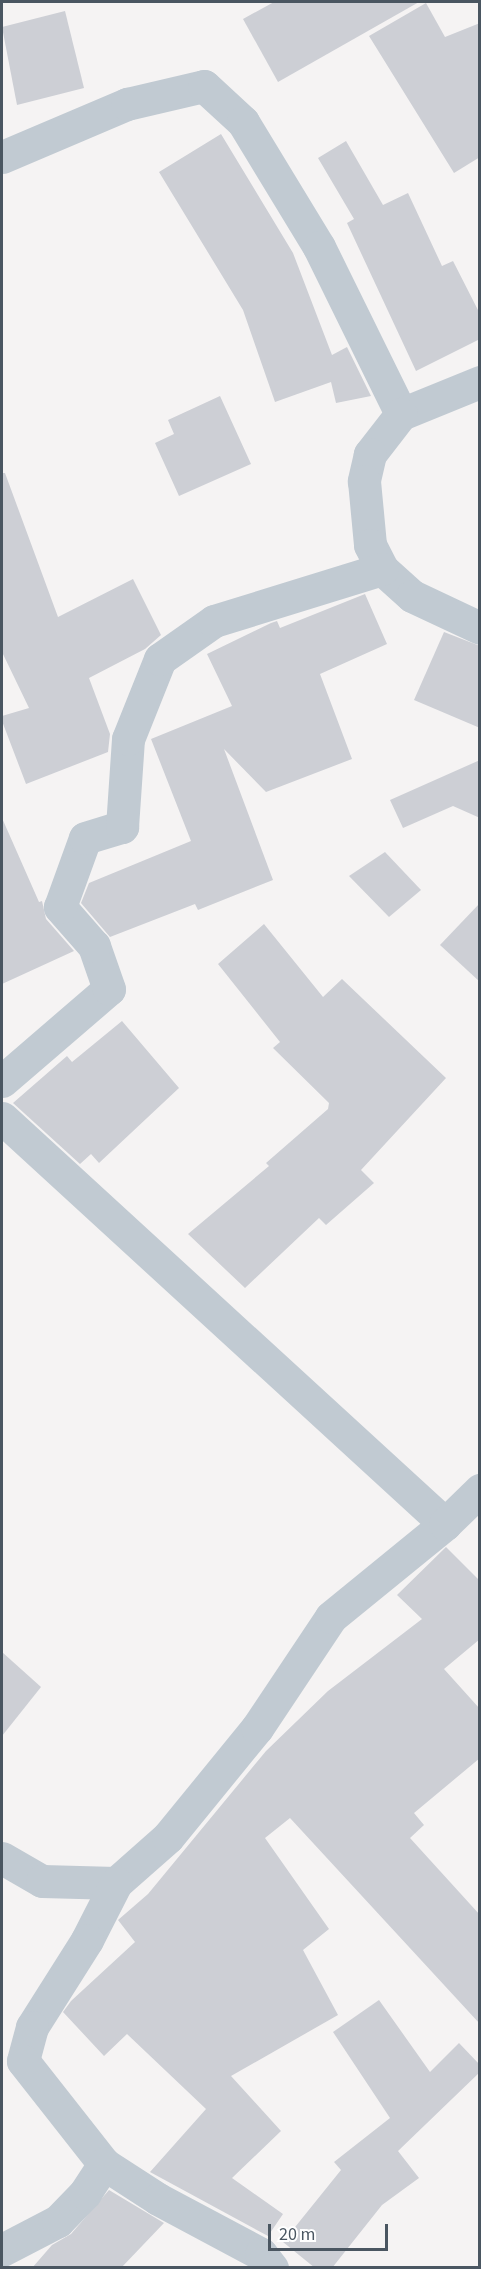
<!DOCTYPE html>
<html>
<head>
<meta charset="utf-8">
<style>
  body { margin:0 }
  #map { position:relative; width:481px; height:2269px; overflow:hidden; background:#f5f3f3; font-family:"Source Sans 3",sans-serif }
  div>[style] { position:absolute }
  .building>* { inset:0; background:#cdcfd5 }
  .minor>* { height:33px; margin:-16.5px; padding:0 16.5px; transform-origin:16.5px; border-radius:16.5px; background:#c1cad2 }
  span { translate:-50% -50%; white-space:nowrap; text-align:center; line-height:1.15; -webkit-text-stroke:5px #fff; paint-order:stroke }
  .frame { position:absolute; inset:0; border:3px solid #4a5661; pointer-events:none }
  .scale { position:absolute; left:268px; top:2224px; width:120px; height:27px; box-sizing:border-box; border:3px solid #4a5661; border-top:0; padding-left:8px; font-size:18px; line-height:21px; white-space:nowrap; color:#4a5661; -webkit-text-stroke:4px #fff; paint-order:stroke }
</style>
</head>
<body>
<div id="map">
  <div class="building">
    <i style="clip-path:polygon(274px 2px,419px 2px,278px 82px,243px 19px)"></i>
    <i style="clip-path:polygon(426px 3px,445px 37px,480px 23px,480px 157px,454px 173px,369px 36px)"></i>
    <i style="clip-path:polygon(65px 11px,84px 88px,17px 105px,2px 27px)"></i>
    <i style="clip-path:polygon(221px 134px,293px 253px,332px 355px,347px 347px,371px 396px,336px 403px,331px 382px,275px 402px,243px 310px,159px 172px)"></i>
    <i style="clip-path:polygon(346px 141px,383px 205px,408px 193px,442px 266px,453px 261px,480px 314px,480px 339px,416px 371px,347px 223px,354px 219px,318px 158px)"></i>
    <i style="clip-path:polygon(220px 396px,251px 464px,179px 496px,155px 443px,174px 434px,168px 420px)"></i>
    <i style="clip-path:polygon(2px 473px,5px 473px,58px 617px,133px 579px,161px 635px,145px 649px,89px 678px,110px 734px,108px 752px,26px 784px,2px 721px,2px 716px,29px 708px,2px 652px)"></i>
    <i style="clip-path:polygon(365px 594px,387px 644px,320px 674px,352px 759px,266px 792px,224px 749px,273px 880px,198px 910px,195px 904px,110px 937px,81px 903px,89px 883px,191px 841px,151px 739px,232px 706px,207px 654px,271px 623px,277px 621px,280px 628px)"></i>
    <i style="clip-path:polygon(444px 632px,480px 646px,480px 728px,414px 700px)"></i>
    <i style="clip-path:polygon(480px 760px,480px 818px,453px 806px,403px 828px,390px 800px)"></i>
    <i style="clip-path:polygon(2px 818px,39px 902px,42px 901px,46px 919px,74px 951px,2px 984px)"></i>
    <i style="clip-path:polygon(385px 852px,421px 890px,389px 917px,349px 876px)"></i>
    <i style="clip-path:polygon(480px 903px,480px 982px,440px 945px)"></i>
    <i style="clip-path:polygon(264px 924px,323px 997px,342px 979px,446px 1078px,361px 1170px,374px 1183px,326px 1225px,319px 1218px,245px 1288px,188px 1234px,269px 1166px,266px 1163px,328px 1109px,329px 1103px,273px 1048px,280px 1042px,218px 964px)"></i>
    <i style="clip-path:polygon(122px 1021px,179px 1088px,99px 1163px,91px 1154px,80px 1164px,13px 1103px,67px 1056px,72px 1062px)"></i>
    <i style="clip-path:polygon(446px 1547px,480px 1581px,480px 1639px,444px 1669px,480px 1709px,480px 1758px,414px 1813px,424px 1825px,410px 1838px,480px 1915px,480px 2024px,290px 1818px,265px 1838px,329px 1929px,303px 1950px,338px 2015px,231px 2076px,281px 2131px,232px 2178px,283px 2214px,268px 2236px,150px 2172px,206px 2109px,127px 2034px,104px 2056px,63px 2012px,71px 2001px,135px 1942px,118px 1920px,148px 1894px,266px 1751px,328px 1691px,422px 1619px,397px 1595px)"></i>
    <i style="clip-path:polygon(2px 1652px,41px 1687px,2px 1736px)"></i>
    <i style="clip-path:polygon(379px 2000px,430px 2072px,459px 2043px,480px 2065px,480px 2072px,398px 2151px,419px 2178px,382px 2205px,332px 2268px,315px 2268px,283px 2242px,341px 2170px,334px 2162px,390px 2118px,333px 2032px)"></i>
    <i style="clip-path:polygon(109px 2190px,164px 2223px,121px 2268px,32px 2268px,52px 2245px,71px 2234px)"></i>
  </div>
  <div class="minor">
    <i style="left:2px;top:157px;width:136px;rotate:-23deg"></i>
    <i style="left:127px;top:104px;width:79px;rotate:-13.2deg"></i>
    <i style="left:204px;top:86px;width:53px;rotate:42.7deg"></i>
    <i style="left:243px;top:122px;width:146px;rotate:58.7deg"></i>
    <i style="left:319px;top:247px;width:186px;rotate:63.8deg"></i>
    <i style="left:480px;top:382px;width:85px;rotate:157.9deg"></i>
    <i style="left:401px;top:414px;width:51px;rotate:127.8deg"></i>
    <i style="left:370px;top:454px;width:28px;rotate:103deg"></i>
    <i style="left:364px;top:481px;width:64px;rotate:84.6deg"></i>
    <i style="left:370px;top:545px;width:27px;rotate:63deg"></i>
    <i style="left:382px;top:569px;width:40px;rotate:42deg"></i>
    <i style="left:412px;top:596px;width:75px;rotate:25.2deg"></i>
    <i style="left:2px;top:1081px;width:141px;rotate:-40.7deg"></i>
    <i style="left:109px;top:989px;width:46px;rotate:-109.2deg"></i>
    <i style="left:94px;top:946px;width:52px;rotate:-131.1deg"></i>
    <i style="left:60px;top:907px;width:73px;rotate:-70.1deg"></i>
    <i style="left:85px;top:838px;width:39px;rotate:-17deg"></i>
    <i style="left:122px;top:827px;width:88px;rotate:-86.1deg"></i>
    <i style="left:128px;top:739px;width:86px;rotate:-68.2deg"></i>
    <i style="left:160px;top:659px;width:66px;rotate:-35.1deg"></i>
    <i style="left:214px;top:621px;width:176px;rotate:-17.2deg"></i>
    <i style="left:2px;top:1118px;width:601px;rotate:42.5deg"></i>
    <i style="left:2px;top:1858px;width:46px;rotate:29.9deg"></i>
    <i style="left:42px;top:1881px;width:74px;rotate:1.5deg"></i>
    <i style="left:116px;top:1883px;width:69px;rotate:-41.5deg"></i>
    <i style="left:168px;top:1837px;width:141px;rotate:-50.8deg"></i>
    <i style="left:257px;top:1728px;width:133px;rotate:-56.3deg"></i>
    <i style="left:331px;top:1617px;width:147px;rotate:-39.2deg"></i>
    <i style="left:445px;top:1524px;width:49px;rotate:-44.2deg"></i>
    <i style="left:116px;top:1883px;width:64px;rotate:117deg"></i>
    <i style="left:87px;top:1940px;width:103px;rotate:122.3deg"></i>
    <i style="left:32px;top:2027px;width:35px;rotate:105deg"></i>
    <i style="left:23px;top:2061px;width:131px;rotate:51.8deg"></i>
    <i style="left:104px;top:2164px;width:64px;rotate:32.9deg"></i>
    <i style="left:158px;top:2199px;width:117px;rotate:28.1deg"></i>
    <i style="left:261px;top:2254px;width:18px;rotate:52deg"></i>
    <i style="left:2px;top:2250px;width:63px;rotate:-27.4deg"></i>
    <i style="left:58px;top:2221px;width:39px;rotate:-46deg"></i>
    <i style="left:85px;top:2193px;width:35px;rotate:-57deg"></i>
  </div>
  <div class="frame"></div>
  <div class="scale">20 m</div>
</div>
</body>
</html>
